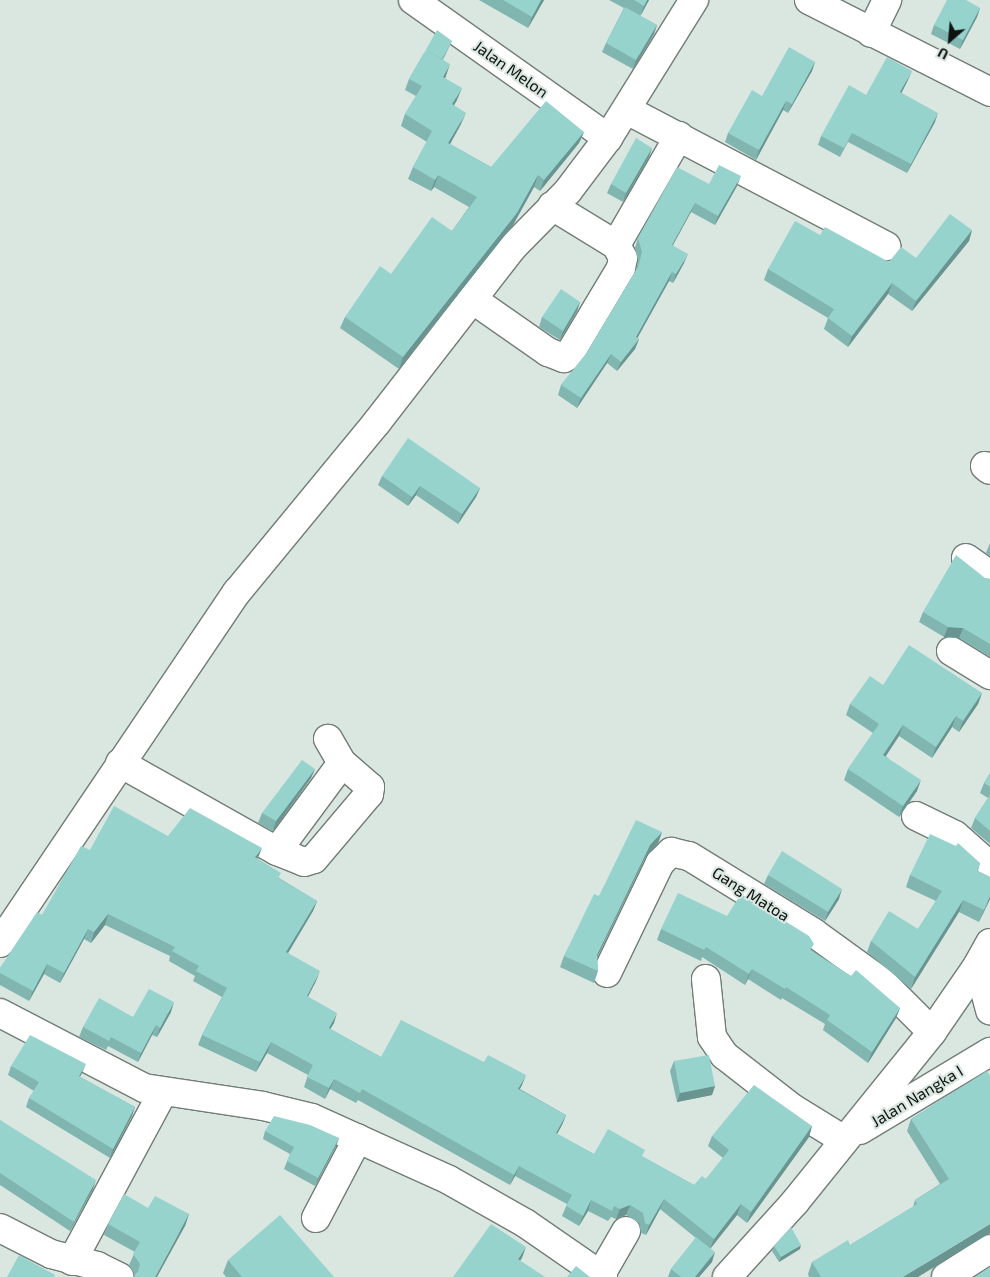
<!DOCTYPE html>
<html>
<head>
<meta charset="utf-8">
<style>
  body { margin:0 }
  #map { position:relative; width:990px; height:1277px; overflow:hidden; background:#dae6e0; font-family:"Exo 2",sans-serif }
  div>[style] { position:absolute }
  .roads { filter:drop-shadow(1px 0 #717c76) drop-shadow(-1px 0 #717c76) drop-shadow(0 1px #717c76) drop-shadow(0 -1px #717c76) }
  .minor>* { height:28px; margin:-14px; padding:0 14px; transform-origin:14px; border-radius:14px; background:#fff }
  .wall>* { inset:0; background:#81b5af }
  .shaded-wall>* { inset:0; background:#69948f }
  .building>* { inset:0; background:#96d3cc }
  span { translate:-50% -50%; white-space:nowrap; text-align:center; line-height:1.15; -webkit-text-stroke:4px #dae6e0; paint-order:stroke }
  .street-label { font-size:16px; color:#0e1311 }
  .north { position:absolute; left:925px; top:15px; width:50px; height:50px; -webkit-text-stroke:4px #dae6e0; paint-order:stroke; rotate:207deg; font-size:14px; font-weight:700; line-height:20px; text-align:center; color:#0e1311 }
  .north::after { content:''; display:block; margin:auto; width:18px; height:22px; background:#0e1311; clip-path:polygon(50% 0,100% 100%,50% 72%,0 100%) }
</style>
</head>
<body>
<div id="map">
  <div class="roads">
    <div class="minor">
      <i style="left:413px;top:0;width:239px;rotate:35.3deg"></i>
      <i style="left:809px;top:0;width:203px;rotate:26.9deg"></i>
      <i style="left:871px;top:33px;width:37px;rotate:-64deg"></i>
      <i style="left:627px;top:110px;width:293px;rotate:27.7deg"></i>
      <i style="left:616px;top:245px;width:126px;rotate:-60deg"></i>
      <i style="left:472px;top:299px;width:93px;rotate:34.9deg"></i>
      <i style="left:548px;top:352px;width:17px;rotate:21deg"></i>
      <i style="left:564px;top:358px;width:6px;rotate:-31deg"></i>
      <i style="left:569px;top:355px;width:101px;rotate:-59.1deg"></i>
      <i style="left:621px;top:268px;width:10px;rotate:-79deg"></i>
      <i style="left:623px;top:258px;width:15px;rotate:-118deg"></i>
      <i style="left:616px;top:245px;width:75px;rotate:-148.6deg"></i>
      <i style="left:985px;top:466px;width:6px;rotate:39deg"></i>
      <i style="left:966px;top:558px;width:29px;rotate:35deg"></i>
      <i style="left:951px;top:651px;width:46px;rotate:31.6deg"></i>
      <i style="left:120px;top:763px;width:180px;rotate:29.3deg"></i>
      <i style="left:277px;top:851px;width:109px;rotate:-53.5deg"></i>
      <i style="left:916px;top:816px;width:43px;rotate:26deg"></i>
      <i style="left:955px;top:835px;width:47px;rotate:41.5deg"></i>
      <i style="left:277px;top:851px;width:29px;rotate:22deg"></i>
      <i style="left:304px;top:862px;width:10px;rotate:-17deg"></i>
      <i style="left:314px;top:859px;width:85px;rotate:-49.8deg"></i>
      <i style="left:369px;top:794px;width:7px;rotate:-82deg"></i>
      <i style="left:370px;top:787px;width:37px;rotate:-139deg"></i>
      <i style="left:342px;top:763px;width:28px;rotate:-120deg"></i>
      <i style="left:0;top:943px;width:424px;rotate:-56deg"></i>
      <i style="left:237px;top:592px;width:220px;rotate:-50.5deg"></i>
      <i style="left:377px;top:422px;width:219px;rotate:-52.2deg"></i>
      <i style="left:511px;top:249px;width:81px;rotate:-45.5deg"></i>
      <i style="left:568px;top:191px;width:66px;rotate:-53deg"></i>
      <i style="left:608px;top:138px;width:163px;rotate:-58.1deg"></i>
      <i style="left:990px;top:943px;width:25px;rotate:119deg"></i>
      <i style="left:978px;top:965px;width:47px;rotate:75.1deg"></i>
      <i style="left:607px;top:973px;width:122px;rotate:-64.3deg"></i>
      <i style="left:660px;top:863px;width:16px;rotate:-45deg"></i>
      <i style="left:671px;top:852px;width:18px;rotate:13deg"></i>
      <i style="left:689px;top:856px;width:147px;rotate:31.6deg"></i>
      <i style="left:814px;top:933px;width:85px;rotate:35.9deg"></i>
      <i style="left:883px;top:983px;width:69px;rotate:45deg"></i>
      <i style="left:706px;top:979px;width:58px;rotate:84.1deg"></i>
      <i style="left:712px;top:1037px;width:22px;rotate:56deg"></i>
      <i style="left:724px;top:1055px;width:86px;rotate:37.9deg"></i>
      <i style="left:792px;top:1108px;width:61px;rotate:31.6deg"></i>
      <i style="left:0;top:1013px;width:162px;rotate:27.5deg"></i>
      <i style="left:144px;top:1088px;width:120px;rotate:8.6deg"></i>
      <i style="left:263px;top:1106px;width:50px;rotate:13.8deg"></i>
      <i style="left:312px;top:1118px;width:150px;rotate:24.3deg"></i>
      <i style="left:449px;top:1180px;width:87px;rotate:29.5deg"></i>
      <i style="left:525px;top:1223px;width:95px;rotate:34.7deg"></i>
      <i style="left:860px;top:1130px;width:152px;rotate:-31deg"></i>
      <i style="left:316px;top:1218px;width:90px;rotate:-62.3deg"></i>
      <i style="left:0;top:1228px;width:57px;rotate:27deg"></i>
      <i style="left:51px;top:1254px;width:48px;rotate:14.6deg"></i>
      <i style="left:97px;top:1266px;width:25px;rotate:26deg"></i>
      <i style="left:72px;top:1261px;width:192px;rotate:-61.7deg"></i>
      <i style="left:600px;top:1276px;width:52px;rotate:-60deg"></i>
      <i style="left:727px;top:1277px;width:101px;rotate:-47.8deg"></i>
      <i style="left:795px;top:1202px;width:218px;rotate:-51.1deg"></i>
      <i style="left:932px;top:1032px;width:81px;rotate:-55.5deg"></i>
      <i style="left:946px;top:1277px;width:52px;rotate:-32.5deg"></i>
    </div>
  </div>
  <div class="wall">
    <i style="clip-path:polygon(479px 0,544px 0,528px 28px)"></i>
    <i style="clip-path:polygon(609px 0,649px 0,640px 16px,657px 25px,654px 34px,633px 69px,602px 52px,606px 43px,624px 8px)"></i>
    <i style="clip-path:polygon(980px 8px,977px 17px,960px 49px,931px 34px,934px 25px)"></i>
    <i style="clip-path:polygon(452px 41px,443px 60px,446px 76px,445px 78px,457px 100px,454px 105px,461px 124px,450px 144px,491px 167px,584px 132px,579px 143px,540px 191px,534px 187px,513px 225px,399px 369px,340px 328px,345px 317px,391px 274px,452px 231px,469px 207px,434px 187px,431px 191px,408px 179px,413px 167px,427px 142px,401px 126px,405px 114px,416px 96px,405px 90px,409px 79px,424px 53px)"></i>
    <i style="clip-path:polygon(815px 62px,812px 71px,788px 113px,783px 110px,756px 160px,725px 142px,728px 133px,762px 96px)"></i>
    <i style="clip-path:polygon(908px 80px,901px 93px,935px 122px,907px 173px,848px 142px,840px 157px,818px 145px,821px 136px,866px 95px)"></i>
    <i style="clip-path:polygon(652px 148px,649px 157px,623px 202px,607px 193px,611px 184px)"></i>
    <i style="clip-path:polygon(709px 184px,737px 186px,715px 225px,691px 212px,673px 245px,684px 263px,673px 283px,669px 281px,637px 338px,639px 339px,635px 349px,617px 371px,607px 363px,577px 408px,558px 395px,561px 385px,586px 354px,636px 270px,638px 261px,635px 248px,638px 238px)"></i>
    <i style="clip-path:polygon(972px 230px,969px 241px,912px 311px,888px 294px,848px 347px,824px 329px,828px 318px,764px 280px,768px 269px,820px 235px,889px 262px,916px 258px)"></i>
    <i style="clip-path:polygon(580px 302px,577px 311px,560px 340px,539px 327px,542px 317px)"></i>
    <i style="clip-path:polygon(382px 476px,480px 488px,476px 497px,458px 524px,416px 495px,408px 506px,378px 485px)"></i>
    <i style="clip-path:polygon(990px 543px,990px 556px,986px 553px)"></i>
    <i style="clip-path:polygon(985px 578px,990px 579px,990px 657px,959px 638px,944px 637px,919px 622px,923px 612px)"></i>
    <i style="clip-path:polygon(883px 685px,982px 693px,978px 704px,959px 732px,952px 727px,932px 758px,899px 736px,886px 756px,917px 791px,899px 817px,844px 780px,848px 769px,873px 733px,846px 715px,850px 704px)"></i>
    <i style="clip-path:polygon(315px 769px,311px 778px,273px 831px,258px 823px,262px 813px)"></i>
    <i style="clip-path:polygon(990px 773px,990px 844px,971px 828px,975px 818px,988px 798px,980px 793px,984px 783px)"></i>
    <i style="clip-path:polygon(662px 832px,658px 843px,646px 856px,597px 957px,598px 971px,594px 983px,560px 967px,564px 956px,599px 896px)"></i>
    <i style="clip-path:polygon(168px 836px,258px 859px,279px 878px,317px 901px,313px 911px,288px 953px,316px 981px,308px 997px,334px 1023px,330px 1029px,381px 1057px,522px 1085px,520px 1089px,566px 1115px,562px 1125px,557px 1134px,594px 1154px,643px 1157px,694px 1185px,706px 1179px,723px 1158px,708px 1146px,712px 1136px,812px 1126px,809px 1137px,747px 1223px,737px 1215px,710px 1249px,712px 1262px,699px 1277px,668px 1277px,671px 1269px,696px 1238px,660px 1209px,646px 1235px,641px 1233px,639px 1223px,626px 1215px,616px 1219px,611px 1217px,608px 1221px,588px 1211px,579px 1226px,562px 1216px,567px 1204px,515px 1176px,510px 1185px,358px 1100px,356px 1103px,330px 1089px,325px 1099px,304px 1087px,308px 1075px,267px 1053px,256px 1072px,198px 1045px,202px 1035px,222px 997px,193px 981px,195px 976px,169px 961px,170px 956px,105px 925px,91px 943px,84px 939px,60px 983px,44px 974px,29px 1001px,0 985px,0 968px,42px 915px,90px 850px)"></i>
    <i style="clip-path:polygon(980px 863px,978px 871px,990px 877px,990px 899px,979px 922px,959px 912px,911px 989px,867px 952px,871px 941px,918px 929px,936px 901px,906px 887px,910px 875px)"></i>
    <i style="clip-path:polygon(768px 875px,839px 899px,825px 921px,764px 884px)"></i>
    <i style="clip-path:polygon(727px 916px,811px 950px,900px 1008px,896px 1018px,868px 1063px,823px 1030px,825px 1024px,782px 998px,781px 1000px,748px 979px,745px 985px,702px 957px,701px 961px,657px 940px,661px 929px)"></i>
    <i style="clip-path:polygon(171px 1012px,157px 1037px,152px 1035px,138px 1062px,108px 1046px,106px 1050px,79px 1037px,83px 1027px)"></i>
    <i style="clip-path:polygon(674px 1061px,715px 1086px,712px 1095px,677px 1102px,670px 1071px)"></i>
    <i style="clip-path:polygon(11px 1066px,82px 1073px,80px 1077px,135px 1107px,132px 1116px,110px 1158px,26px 1107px,29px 1098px,34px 1091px,8px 1075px)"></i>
    <i style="clip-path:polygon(987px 1071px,918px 1277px,809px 1277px,808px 1274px,812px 1262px,850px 1245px,913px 1207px,915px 1200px,940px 1184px,907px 1131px,911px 1119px)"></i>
    <i style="clip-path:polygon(0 1120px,93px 1189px,70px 1231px,0 1185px)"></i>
    <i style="clip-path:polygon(265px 1131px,339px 1138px,336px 1146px,315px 1186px,284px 1169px,290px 1154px,263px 1139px)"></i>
    <i style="clip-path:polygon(148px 1208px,189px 1214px,185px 1226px,135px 1275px,129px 1265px,135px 1252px,104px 1235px,108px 1224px)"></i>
    <i style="clip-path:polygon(774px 1246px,800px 1249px,779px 1262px,772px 1251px)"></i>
    <i style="clip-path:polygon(228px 1260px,334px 1277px,226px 1277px,223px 1273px)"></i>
  </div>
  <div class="shaded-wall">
    <i style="clip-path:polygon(541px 0,544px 0,528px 28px,532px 17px)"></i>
    <i style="clip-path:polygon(647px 0,649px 0,640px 17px,644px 6px)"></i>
    <i style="clip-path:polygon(980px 8px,977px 17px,960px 49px,963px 40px)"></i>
    <i style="clip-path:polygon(657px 25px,654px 34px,633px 69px,636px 60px)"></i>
    <i style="clip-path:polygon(815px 62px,812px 71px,788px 113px,792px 104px)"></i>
    <i style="clip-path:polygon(450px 64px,446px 76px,439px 89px,443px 77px)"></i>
    <i style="clip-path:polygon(912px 71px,908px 80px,897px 102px,900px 92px)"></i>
    <i style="clip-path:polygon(462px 88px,457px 100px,448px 116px,452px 104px)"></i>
    <i style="clip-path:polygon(786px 101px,783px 110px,756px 160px,759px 150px)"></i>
    <i style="clip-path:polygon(466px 113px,461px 124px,444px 155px,448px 143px)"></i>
    <i style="clip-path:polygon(938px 113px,935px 122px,907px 173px,911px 164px)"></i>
    <i style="clip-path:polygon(584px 132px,579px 143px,540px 191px,544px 180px)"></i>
    <i style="clip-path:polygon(652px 148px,649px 157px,623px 202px,626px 193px)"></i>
    <i style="clip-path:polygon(438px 175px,434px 187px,431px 191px,435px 180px)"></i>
    <i style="clip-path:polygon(538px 175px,534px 187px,513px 225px,399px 369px,403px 357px)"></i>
    <i style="clip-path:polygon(741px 176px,737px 186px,715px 225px,718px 216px)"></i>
    <i style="clip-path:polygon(695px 203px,691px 212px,668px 254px,672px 245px)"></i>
    <i style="clip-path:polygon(972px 230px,969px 241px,912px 311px,916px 301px)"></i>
    <i style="clip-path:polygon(688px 254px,684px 263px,673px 283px,676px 274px)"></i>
    <i style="clip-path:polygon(672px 272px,669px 281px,633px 346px,639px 339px,635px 349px,617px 371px,621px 362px,636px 337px)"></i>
    <i style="clip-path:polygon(892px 283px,888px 294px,848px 347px,852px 336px)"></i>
    <i style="clip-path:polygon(580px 302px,577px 311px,560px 340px,563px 331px)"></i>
    <i style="clip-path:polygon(611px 354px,607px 363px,577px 408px,581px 398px)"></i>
    <i style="clip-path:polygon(420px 486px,416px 495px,408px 506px,412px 497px)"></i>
    <i style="clip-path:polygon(480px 488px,476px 497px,458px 524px,462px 514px)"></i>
    <i style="clip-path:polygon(948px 627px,963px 628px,959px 638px,944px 637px)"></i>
    <i style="clip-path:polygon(982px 693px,978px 704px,959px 732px,963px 721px)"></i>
    <i style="clip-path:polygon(956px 716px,952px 727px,932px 758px,936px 747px)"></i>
    <i style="clip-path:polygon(903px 725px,899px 736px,879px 766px,883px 755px)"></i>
    <i style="clip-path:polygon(315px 769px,311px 778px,273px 831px,276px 821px)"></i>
    <i style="clip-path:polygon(921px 780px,917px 791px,899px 817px,903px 806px)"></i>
    <i style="clip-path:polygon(662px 832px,658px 843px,646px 856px,593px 966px,597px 955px,650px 845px)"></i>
    <i style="clip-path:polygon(262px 848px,258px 858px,251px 868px,255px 857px)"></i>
    <i style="clip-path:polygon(842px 889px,839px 899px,825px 921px,828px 912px)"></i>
    <i style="clip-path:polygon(990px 896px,990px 899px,979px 922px,984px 910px)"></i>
    <i style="clip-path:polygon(963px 900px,959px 912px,911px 989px,915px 977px)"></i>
    <i style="clip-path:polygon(317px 901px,313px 911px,282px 963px,286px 952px)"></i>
    <i style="clip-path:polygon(108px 914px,105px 925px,91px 943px,94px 932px)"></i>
    <i style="clip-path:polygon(88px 929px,84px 939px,60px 983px,64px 973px)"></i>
    <i style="clip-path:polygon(47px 964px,44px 974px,29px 1001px,33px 991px)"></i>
    <i style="clip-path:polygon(752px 969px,748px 979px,745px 985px,749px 974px)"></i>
    <i style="clip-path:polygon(320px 971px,316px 981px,303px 1006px,307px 996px)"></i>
    <i style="clip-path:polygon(174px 1002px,171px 1012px,157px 1037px,160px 1028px)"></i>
    <i style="clip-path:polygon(900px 1008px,896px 1018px,868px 1063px,872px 1052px)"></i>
    <i style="clip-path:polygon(337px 1013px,334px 1023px,325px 1038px,329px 1028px)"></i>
    <i style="clip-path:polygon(156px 1025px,152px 1035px,138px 1062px,141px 1053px)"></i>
    <i style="clip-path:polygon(271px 1042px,267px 1053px,256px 1072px,260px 1062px)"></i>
    <i style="clip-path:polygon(86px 1064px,82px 1073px,75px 1085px,79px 1076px)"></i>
    <i style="clip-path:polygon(526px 1075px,522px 1085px,514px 1099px,518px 1089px)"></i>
    <i style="clip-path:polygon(334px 1079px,330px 1089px,325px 1099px,329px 1088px)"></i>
    <i style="clip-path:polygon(715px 1086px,712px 1095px,677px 1102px,680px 1093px)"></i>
    <i style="clip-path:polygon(135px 1107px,132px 1116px,110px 1158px,113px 1149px)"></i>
    <i style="clip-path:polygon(566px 1115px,562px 1125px,552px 1143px,556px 1133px)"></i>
    <i style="clip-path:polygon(812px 1126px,809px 1137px,747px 1223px,751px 1212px)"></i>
    <i style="clip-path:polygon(339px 1138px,336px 1146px,315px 1186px,318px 1178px)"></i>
    <i style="clip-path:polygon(519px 1166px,515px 1176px,510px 1185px,514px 1175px)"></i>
    <i style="clip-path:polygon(96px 1180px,93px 1189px,70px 1231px,74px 1222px)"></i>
    <i style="clip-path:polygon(664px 1199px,660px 1209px,646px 1235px,649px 1225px)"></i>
    <i style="clip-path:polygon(591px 1200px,588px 1211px,579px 1226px,583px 1216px)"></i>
    <i style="clip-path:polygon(741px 1204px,737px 1215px,710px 1249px,714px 1239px)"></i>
    <i style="clip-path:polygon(630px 1205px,626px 1215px,616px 1219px,620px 1209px)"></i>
    <i style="clip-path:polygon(189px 1214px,185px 1226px,157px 1277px,155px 1277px)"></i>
    <i style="clip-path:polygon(990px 1224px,990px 1233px,918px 1277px,903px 1277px)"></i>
    <i style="clip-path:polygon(801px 1245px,800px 1249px,779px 1262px,781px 1257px)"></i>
    <i style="clip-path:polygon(526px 1247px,522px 1258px,514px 1270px,518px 1259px)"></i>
    <i style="clip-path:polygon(715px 1252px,712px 1262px,699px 1277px,695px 1277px)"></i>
  </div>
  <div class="building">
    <i style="clip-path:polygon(503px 0,541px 0,532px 17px)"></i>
    <i style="clip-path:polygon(634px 0,647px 0,644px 6px)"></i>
    <i style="clip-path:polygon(947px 0,966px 0,980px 8px,963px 40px,934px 25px)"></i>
    <i style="clip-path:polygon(625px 7px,657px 25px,636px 60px,606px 43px)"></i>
    <i style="clip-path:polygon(437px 30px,452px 41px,442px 59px,426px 50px,424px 53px)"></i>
    <i style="clip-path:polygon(789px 47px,815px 62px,792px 104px,786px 101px,759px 150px,728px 133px,752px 90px,762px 96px)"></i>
    <i style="clip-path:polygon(426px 50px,450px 64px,443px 77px,462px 88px,452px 104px,466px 113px,448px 143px,491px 167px,546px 101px,584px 132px,544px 180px,538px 175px,517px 213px,403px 357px,345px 317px,380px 266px,391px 274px,432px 217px,452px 231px,477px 197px,438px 175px,435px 180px,413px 167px,432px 131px,405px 114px,422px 86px,409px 79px)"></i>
    <i style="clip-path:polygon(887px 57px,912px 71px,900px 92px,938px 113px,911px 164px,852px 133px,844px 148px,821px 136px,849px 85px,866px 95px)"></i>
    <i style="clip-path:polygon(636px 138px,652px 148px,626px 193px,611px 184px)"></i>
    <i style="clip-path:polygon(719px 165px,741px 176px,718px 216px,695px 203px,672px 245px,688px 254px,676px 274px,672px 272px,636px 337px,639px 339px,621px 362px,611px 354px,581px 398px,561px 385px,586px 354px,638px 267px,642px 252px,638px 238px,677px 167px,709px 184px)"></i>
    <i style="clip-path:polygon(950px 214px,972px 230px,916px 301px,892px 283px,852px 336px,828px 318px,834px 309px,768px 269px,795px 221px,820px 235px,825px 227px,889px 262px,901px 247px,916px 258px)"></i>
    <i style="clip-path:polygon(561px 289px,580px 302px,563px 331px,542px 317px)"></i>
    <i style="clip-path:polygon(408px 438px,480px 488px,462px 514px,420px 486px,412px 497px,382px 476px)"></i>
    <i style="clip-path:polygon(956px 555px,985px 578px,990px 579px,990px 644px,963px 628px,948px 627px,923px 612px)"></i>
    <i style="clip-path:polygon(909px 645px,982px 693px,963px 721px,956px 716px,936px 747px,903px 725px,883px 755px,921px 780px,903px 806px,848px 769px,879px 724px,850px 704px,870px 676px,883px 685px)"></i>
    <i style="clip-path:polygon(302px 760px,315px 769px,276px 821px,262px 813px)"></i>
    <i style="clip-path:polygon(990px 773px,990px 787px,984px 783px)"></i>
    <i style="clip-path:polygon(990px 795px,990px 831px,975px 818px)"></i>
    <i style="clip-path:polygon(114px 806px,168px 836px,190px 808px,262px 848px,255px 857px,281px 873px,278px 878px,317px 901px,286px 952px,320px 971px,307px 996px,337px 1013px,329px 1028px,381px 1057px,401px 1020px,484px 1062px,488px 1055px,526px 1075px,518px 1089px,566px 1115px,556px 1133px,594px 1154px,608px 1129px,645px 1150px,642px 1156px,694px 1185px,702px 1176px,706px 1179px,729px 1150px,712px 1136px,754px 1085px,812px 1126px,751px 1212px,741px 1204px,714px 1239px,664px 1199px,649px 1225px,645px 1223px,643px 1213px,630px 1205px,620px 1209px,614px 1206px,612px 1211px,591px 1200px,583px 1216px,566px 1206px,572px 1195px,519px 1166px,514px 1175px,362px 1089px,360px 1093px,334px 1079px,329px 1088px,307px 1077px,313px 1065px,271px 1042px,260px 1062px,202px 1035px,227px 988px,196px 971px,199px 966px,172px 951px,175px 947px,108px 914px,94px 932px,88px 929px,64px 973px,47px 964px,33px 991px,0 973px,0 968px,37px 912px,42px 915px,81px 846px,90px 850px)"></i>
    <i style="clip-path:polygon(636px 820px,662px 832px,650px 845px,597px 955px,598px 971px,564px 956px,594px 894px,599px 896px)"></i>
    <i style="clip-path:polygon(930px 834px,956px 846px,958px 843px,980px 863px,977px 871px,990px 877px,990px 896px,984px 910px,963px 900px,915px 977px,871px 941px,889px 911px,918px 929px,942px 891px,910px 875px)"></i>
    <i style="clip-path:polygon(782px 851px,842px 889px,828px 912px,768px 875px)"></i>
    <i style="clip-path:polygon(678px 893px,727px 916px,741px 894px,809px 936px,814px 944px,810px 950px,851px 976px,856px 970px,900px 1008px,872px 1052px,827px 1020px,830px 1015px,786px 987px,785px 989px,752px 969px,749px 974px,706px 947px,704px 950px,661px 929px)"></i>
    <i style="clip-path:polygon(149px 989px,174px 1002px,160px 1028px,156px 1025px,141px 1053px,111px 1037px,109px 1041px,83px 1027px,99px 998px,133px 1017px)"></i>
    <i style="clip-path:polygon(30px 1035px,86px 1064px,79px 1076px,135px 1107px,113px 1149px,29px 1098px,39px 1082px,11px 1066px)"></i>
    <i style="clip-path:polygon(709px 1055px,715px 1086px,680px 1093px,674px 1061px)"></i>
    <i style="clip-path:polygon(987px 1071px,990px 1076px,990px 1224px,903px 1277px,821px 1277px,812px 1262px,848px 1240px,850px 1245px,917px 1204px,915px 1200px,949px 1179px,911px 1119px)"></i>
    <i style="clip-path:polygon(274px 1116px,310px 1125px,339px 1138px,318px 1178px,287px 1161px,294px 1147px,265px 1131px)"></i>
    <i style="clip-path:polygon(0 1120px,96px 1180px,74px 1222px,0 1173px)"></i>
    <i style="clip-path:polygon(124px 1194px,148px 1208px,155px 1196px,189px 1214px,155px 1277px,134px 1277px,138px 1272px,140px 1264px,133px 1254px,140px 1242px,108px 1224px)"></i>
    <i style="clip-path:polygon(280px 1215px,334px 1277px,242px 1277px,228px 1260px)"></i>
    <i style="clip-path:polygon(491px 1224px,526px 1247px,518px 1259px,545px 1277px,453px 1277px)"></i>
    <i style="clip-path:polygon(791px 1227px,801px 1245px,781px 1257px,774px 1246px)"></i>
    <i style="clip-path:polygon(696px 1237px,715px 1252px,695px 1277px,681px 1277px,671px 1269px)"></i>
    <i style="clip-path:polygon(19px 1255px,55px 1275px,54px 1277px,7px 1277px)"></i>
    <i style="clip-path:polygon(576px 1266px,590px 1277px,567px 1277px)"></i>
    <i style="clip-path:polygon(990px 1267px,990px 1277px,975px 1277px)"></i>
  </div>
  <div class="street-label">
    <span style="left:511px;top:69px;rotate:35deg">Jalan Melon</span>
    <span style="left:751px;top:894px;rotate:32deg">Gang Matoa</span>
    <span style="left:917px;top:1096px;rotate:-31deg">Jalan Nangka I</span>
  </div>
  <div class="north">U</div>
</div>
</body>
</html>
